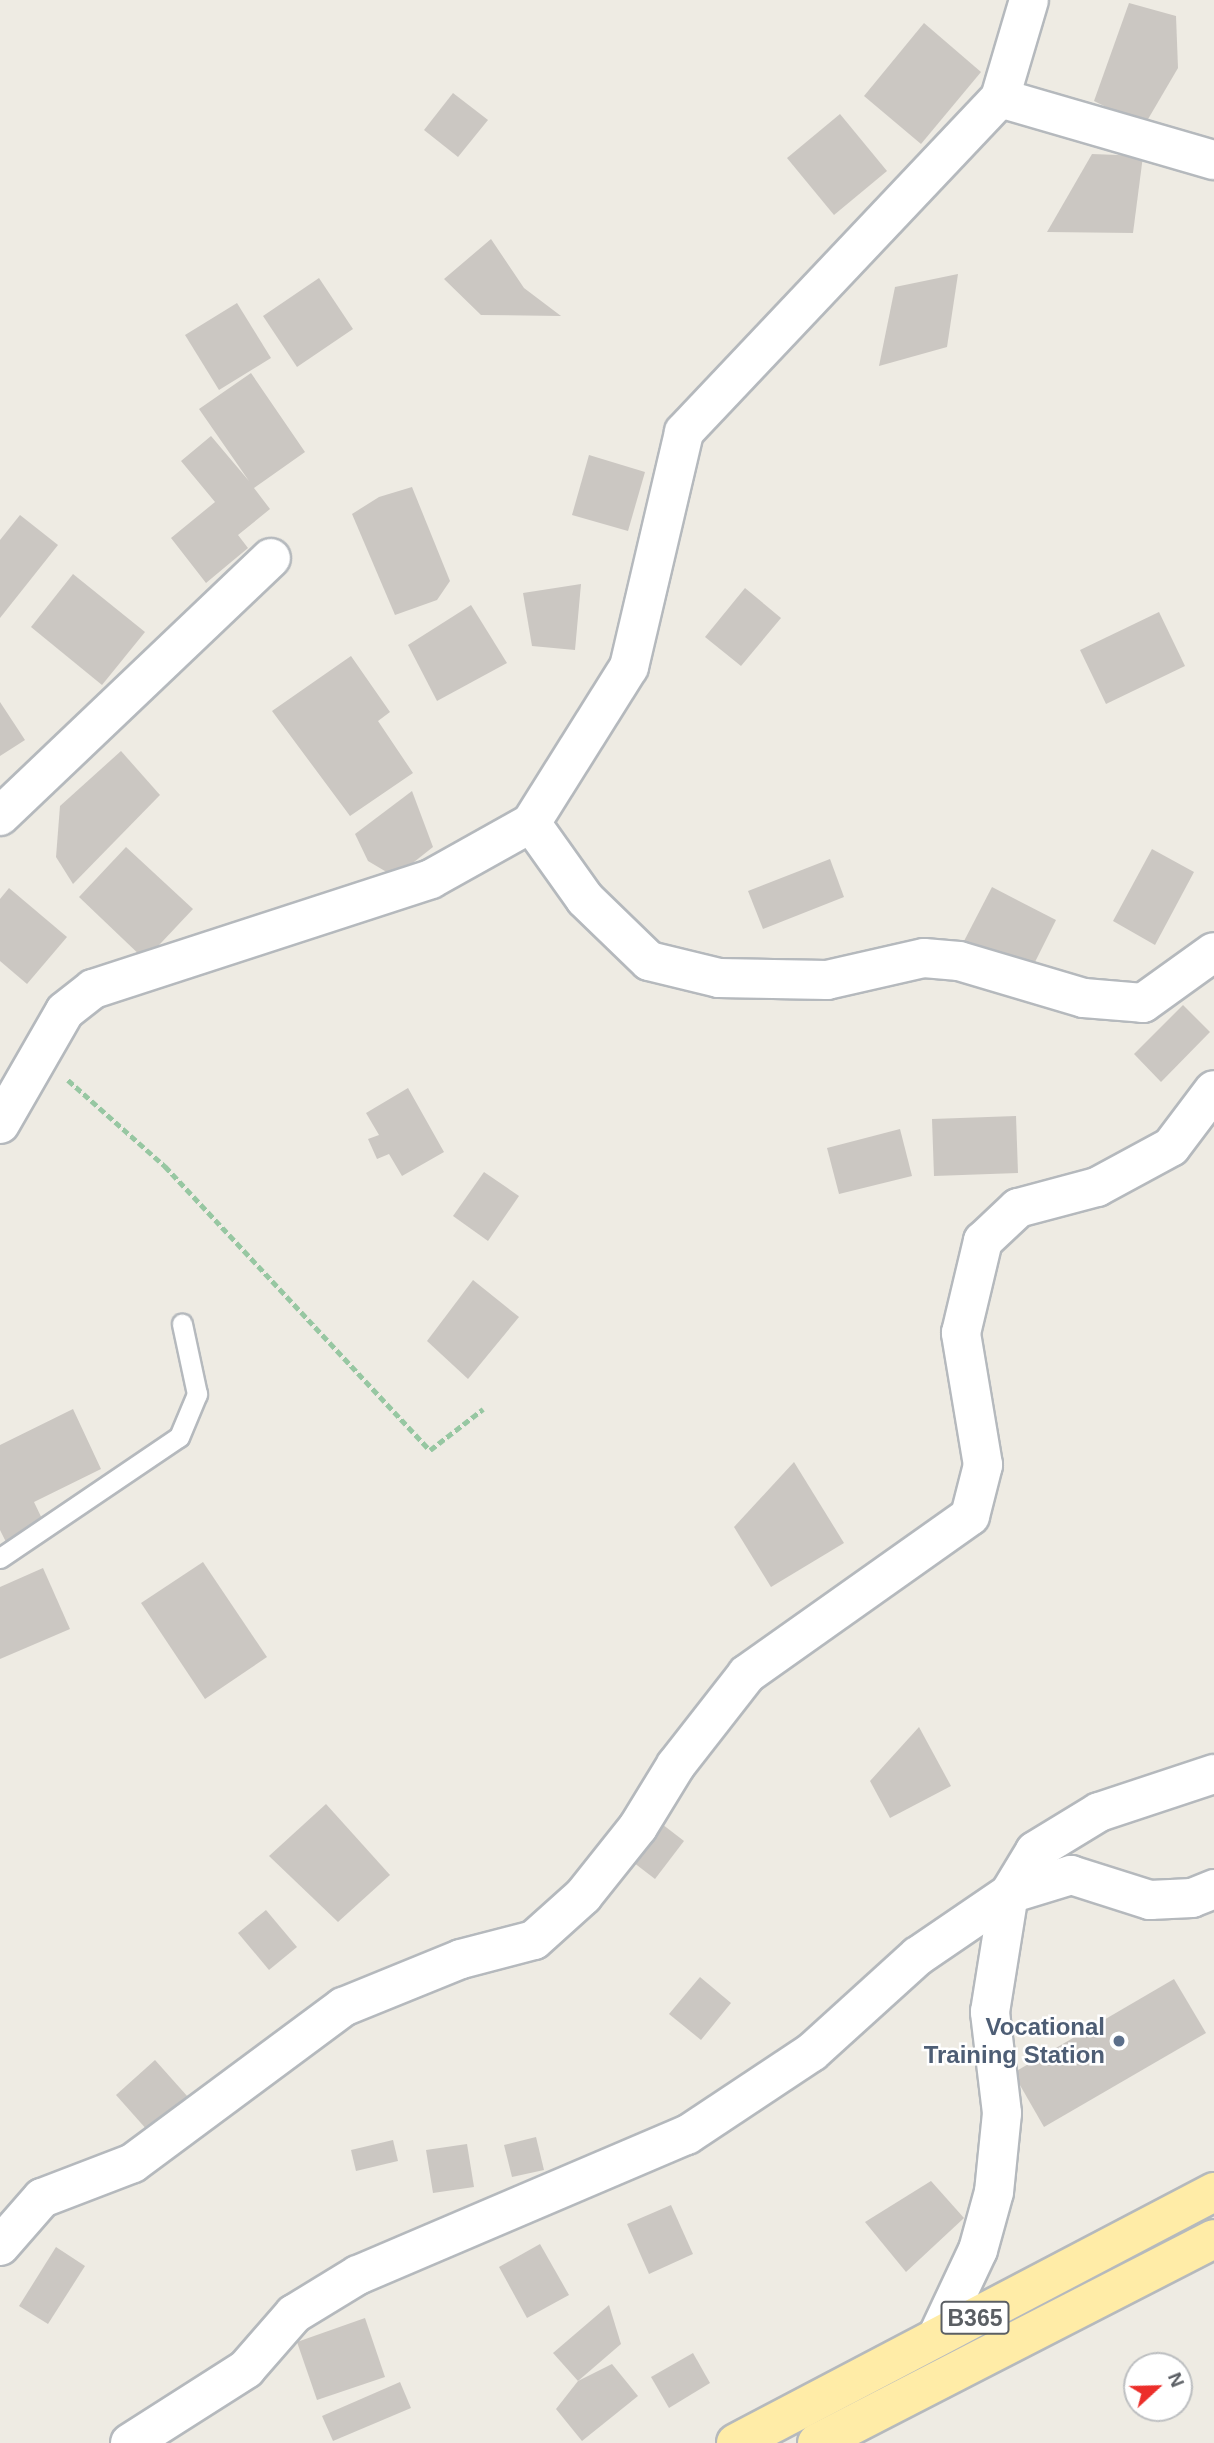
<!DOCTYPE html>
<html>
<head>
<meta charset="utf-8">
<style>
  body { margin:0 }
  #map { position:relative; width:1214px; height:2443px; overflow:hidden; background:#eeebe3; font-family:Helvetica,sans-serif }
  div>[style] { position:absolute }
  .building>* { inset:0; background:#cbc7c2 }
  .path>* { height:4.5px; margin-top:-2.25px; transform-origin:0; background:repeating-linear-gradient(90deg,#97c7a2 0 7px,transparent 0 10.5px) }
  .roads { filter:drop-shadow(2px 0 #b5b9bd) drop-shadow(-2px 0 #b5b9bd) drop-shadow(0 2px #b5b9bd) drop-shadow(0 -2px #b5b9bd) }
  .lane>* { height:19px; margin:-9.5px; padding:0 9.5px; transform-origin:9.5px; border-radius:9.5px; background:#fff }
  .street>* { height:38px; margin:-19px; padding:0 19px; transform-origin:19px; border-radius:19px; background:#fff }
  .primary>* { height:38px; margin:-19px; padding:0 19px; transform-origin:19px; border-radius:19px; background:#ffeca7 }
  .dots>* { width:19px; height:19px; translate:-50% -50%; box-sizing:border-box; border:4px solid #fff; border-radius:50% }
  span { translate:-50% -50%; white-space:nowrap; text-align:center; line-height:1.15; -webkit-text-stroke:5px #fff; paint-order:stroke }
  .shield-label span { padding:2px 5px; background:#fff; border:2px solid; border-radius:5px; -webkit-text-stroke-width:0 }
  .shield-label { font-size:23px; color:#5b5f64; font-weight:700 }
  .service-label { font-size:24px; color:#4e5e75; font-weight:700 }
  .right { translate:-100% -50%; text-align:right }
  .north { position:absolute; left:1123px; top:2352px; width:70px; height:70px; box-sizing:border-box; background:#fff; border:2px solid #bdbfc1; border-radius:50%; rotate:68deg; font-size:19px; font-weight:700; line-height:28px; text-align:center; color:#5b5f64 }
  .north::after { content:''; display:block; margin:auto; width:24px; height:32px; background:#ec2e2a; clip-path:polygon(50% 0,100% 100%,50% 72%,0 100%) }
</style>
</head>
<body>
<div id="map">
  <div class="building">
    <i style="clip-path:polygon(1129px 3px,1176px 16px,1178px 68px,1144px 126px,1094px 101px)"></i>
    <i style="clip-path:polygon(924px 23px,981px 72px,921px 144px,864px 96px)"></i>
    <i style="clip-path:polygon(453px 93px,488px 120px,458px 157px,424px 130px)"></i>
    <i style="clip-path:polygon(840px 114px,887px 171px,834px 215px,787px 158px)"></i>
    <i style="clip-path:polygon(1092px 154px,1143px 156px,1133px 233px,1047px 232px)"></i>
    <i style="clip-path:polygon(491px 239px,524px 288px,561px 316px,481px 315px,444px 279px)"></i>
    <i style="clip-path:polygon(958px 274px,947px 347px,879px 366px,895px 287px)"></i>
    <i style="clip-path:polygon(319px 278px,353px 329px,297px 367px,263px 316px)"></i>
    <i style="clip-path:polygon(237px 303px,271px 358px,219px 390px,185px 335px)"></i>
    <i style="clip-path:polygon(251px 373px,305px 452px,254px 488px,270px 509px,238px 535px,248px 548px,206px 583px,171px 538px,215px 502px,181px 461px,211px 436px,249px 481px,199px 409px)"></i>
    <i style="clip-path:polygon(589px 455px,645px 472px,628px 531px,572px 515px)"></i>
    <i style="clip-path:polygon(412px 487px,450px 581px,437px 600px,395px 615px,352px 514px,379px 497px)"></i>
    <i style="clip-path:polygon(20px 515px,58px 545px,0 618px,0 540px)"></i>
    <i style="clip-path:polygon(73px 574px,145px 632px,102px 685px,31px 627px)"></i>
    <i style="clip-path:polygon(581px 584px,575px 650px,532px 646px,523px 593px)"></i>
    <i style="clip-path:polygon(745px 588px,781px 618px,741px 666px,705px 637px)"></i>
    <i style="clip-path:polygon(471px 605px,507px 663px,437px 701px,408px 645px)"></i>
    <i style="clip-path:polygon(1159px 612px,1185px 666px,1106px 704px,1080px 650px)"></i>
    <i style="clip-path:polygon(351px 656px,390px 712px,378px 721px,413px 773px,350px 816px,272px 711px)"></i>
    <i style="clip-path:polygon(0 702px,25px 740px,0 756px)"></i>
    <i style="clip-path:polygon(121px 751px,160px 795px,73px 884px,56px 857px,60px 806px)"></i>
    <i style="clip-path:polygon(412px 791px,433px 847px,395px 877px,368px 861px,355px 834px)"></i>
    <i style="clip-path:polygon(126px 847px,193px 909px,145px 960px,79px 897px)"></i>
    <i style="clip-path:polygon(1152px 849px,1194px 872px,1155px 945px,1113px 921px)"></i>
    <i style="clip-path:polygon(830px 859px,844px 897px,763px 929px,748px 891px)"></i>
    <i style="clip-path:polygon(992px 887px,1056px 920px,1028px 976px,963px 943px)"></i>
    <i style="clip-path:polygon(9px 888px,67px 937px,27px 984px,0 961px,0 899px)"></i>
    <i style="clip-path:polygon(1183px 1005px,1210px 1032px,1161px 1082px,1134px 1054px)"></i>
    <i style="clip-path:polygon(408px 1088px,444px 1152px,402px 1176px,389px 1154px,377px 1159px,368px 1139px,379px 1135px,366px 1113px)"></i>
    <i style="clip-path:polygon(1016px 1116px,1018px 1173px,934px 1176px,932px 1119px)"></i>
    <i style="clip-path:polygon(900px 1129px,912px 1176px,839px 1194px,827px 1148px)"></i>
    <i style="clip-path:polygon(484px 1172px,519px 1196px,488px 1241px,453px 1216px)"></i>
    <i style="clip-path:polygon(473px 1280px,519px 1317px,468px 1379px,427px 1341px)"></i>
    <i style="clip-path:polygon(73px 1409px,101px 1469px,34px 1502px,45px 1525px,7px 1544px,0 1530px,0 1445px)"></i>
    <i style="clip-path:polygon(794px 1462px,844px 1543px,771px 1587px,734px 1527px)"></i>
    <i style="clip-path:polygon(203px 1562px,267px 1657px,205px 1699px,141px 1603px)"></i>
    <i style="clip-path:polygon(43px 1568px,70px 1629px,0 1659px,0 1587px)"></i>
    <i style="clip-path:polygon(919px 1727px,951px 1786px,890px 1818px,870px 1781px)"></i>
    <i style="clip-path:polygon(326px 1804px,390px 1875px,338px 1922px,269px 1856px)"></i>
    <i style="clip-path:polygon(658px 1821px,684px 1841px,655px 1879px,629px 1859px)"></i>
    <i style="clip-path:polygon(266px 1910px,297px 1947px,269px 1970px,238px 1933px)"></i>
    <i style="clip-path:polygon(700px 1977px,731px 2003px,701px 2040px,669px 2014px)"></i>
    <i style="clip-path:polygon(1174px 1979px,1206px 2033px,1044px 2127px,1013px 2073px)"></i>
    <i style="clip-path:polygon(155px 2060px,188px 2097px,148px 2131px,116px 2095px)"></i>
    <i style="clip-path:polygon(536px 2137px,544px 2170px,512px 2177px,504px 2145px)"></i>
    <i style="clip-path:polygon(393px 2140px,398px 2161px,356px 2171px,351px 2150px)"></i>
    <i style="clip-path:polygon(467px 2144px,474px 2187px,433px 2193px,426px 2150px)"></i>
    <i style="clip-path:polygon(931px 2181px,964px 2218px,906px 2272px,865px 2222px)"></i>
    <i style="clip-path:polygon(671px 2205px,693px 2254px,649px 2274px,627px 2224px)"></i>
    <i style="clip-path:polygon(540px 2244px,569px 2295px,527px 2318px,499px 2267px)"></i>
    <i style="clip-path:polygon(56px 2247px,85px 2266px,48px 2324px,19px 2306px)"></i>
    <i style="clip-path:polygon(609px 2305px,621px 2344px,578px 2381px,553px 2353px)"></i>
    <i style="clip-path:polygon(365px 2318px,385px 2377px,317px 2400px,297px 2342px)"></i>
    <i style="clip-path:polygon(693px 2353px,710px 2383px,669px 2408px,651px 2377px)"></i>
    <i style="clip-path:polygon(612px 2364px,638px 2396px,582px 2441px,556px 2409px,578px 2381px)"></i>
    <i style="clip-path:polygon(400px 2382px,411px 2408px,333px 2441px,322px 2416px)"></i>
  </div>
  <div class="path">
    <i style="left:68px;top:1080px;width:130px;rotate:41.6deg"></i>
    <i style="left:165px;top:1166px;width:388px;rotate:47deg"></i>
    <i style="left:430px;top:1450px;width:67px;rotate:-37.7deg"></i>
  </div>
  <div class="roads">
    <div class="lane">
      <i style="left:0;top:1558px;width:216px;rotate:-34.1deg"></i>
      <i style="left:179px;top:1437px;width:47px;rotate:-67.3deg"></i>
      <i style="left:197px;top:1394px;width:72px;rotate:-102.1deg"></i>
    </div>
    <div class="street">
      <i style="left:1000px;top:98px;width:223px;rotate:16.2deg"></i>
      <i style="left:0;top:816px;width:374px;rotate:-43.6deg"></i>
      <i style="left:531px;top:823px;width:93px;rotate:54.6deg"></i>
      <i style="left:585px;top:899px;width:89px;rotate:44.1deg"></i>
      <i style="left:649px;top:961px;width:72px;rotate:13.7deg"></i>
      <i style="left:719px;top:978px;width:108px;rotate:1.1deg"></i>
      <i style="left:827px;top:980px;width:99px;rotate:-12.8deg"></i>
      <i style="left:924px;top:958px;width:35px;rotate:5deg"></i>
      <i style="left:959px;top:961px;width:130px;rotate:16.5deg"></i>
      <i style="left:1084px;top:998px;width:59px;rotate:4.8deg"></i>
      <i style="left:1143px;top:1003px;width:87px;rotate:-35.7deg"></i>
      <i style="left:0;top:1124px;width:130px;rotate:-60.1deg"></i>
      <i style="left:65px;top:1011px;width:36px;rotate:-38deg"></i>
      <i style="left:93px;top:989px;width:355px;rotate:-18deg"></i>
      <i style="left:431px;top:879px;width:115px;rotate:-29.2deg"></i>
      <i style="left:531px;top:823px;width:184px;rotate:-57.9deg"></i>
      <i style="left:629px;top:667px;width:241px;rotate:-76.8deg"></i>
      <i style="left:684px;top:432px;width:460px;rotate:-46.6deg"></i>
      <i style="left:1000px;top:98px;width:102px;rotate:-73.5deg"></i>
      <i style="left:0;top:2246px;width:64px;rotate:-48.8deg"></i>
      <i style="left:42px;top:2198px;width:97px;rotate:-21deg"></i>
      <i style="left:133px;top:2163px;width:262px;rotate:-36.6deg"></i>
      <i style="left:343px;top:2007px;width:127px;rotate:-22.1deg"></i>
      <i style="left:461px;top:1959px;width:75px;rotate:-14.6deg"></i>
      <i style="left:534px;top:1940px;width:66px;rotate:-41.9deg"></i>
      <i style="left:583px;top:1896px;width:88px;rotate:-51.4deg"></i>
      <i style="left:638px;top:1827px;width:73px;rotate:-58.5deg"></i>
      <i style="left:676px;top:1765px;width:115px;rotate:-52deg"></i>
      <i style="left:747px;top:1674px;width:273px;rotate:-35.3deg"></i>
      <i style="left:970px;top:1516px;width:53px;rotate:-75.7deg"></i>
      <i style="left:983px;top:1465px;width:134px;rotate:-99.5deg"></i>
      <i style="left:961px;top:1333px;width:95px;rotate:-76.6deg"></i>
      <i style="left:983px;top:1241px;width:48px;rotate:-43.3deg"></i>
      <i style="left:1018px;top:1208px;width:82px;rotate:-14.9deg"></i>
      <i style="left:1097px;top:1187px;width:84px;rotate:-28.4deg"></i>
      <i style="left:1171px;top:1147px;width:71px;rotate:-53deg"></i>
      <i style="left:937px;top:2337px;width:96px;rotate:-64.8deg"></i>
      <i style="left:978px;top:2250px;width:60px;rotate:-74.6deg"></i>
      <i style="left:994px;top:2192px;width:79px;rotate:-84.2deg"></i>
      <i style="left:1002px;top:2113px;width:102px;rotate:-96.8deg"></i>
      <i style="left:990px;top:2012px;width:120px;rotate:-80.9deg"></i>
      <i style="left:1009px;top:1894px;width:50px;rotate:-58.8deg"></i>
      <i style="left:1035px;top:1851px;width:75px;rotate:-31.4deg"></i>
      <i style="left:1099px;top:1812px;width:121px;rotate:-18.3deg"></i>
      <i style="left:130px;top:2443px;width:138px;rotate:-32.5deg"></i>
      <i style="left:246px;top:2369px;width:73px;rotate:-48.9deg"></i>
      <i style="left:294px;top:2314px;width:75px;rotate:-31.4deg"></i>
      <i style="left:358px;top:2275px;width:358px;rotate:-23.1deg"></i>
      <i style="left:687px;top:2135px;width:150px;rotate:-33.6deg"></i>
      <i style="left:812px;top:2052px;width:143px;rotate:-42.2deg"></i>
      <i style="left:918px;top:1956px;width:110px;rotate:-34.3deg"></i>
      <i style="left:1009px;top:1894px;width:65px;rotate:-17deg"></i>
      <i style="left:1071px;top:1875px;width:83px;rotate:17.6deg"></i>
      <i style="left:1150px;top:1900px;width:42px;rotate:-2.7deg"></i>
      <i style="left:1192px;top:1898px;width:24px;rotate:-22deg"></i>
    </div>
    <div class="primary">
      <i style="left:736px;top:2443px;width:540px;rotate:-27.7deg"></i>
      <i style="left:817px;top:2443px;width:446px;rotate:-27.2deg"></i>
    </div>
  </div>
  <div class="dots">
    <i style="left:1119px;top:2041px;background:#5c6f8a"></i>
  </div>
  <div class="shield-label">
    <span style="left:975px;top:2318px">B365</span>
  </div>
  <div class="service-label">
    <span class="right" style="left:1105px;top:2041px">Vocational<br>Training Station</span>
  </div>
  <div class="north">N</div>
</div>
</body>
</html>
